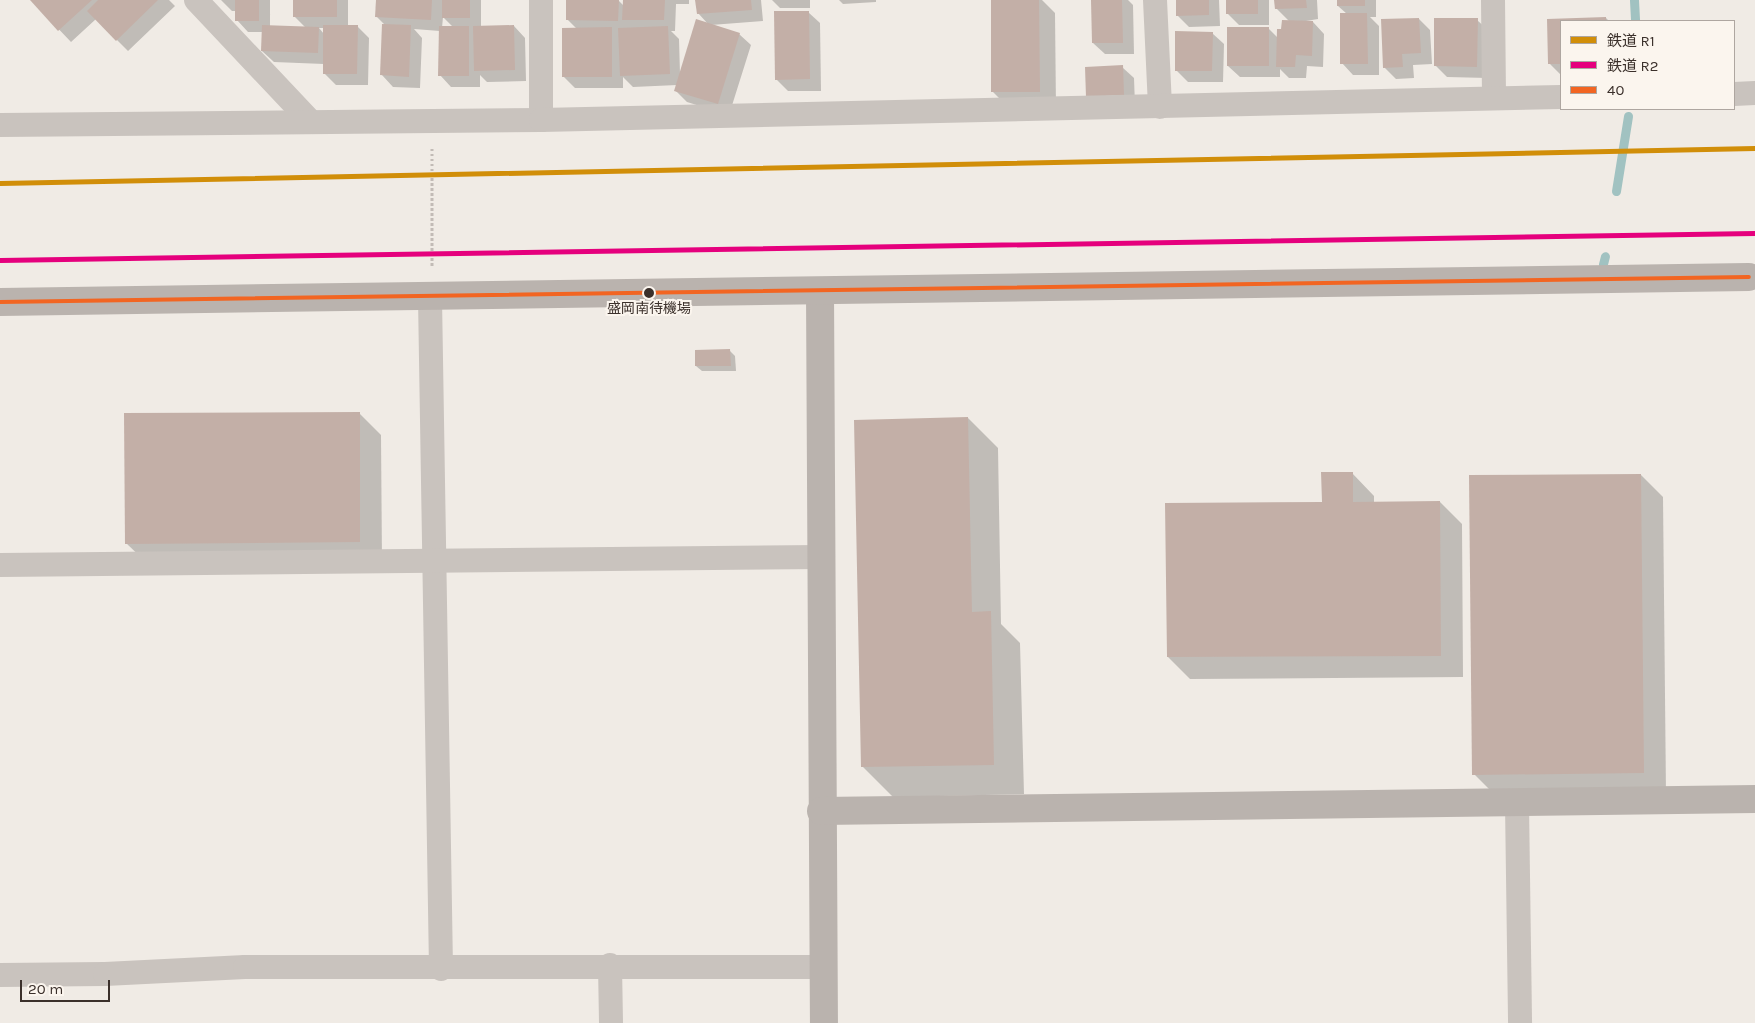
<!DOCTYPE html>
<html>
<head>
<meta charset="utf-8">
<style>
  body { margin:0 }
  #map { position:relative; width:1755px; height:1023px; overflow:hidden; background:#f0ebe5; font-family:Karla,"Noto Sans JP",sans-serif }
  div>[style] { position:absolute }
  .shadow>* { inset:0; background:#0003 }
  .stream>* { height:9px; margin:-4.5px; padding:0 4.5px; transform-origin:4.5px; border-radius:4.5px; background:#a1c2c1 }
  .building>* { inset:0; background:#c3afa7 }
  .path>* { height:3px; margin-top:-1.5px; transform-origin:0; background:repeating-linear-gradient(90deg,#c2bbb6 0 2.5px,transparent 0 5px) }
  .street>* { height:24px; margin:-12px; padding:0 12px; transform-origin:12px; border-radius:12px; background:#c9c3be }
  .secondary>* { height:28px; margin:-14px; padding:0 14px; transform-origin:14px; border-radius:14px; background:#bab3ae }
  .bus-1>* { height:4px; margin:-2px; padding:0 2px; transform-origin:2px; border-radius:2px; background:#f26522 }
  .rail-1>* { height:5px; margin:-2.5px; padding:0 2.5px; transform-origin:2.5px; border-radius:2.5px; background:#d18e09 }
  .rail-2>* { height:5px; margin:-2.5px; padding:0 2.5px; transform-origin:2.5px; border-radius:2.5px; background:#e5007d }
  .dots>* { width:14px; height:14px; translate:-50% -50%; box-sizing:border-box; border:2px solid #fbf5ee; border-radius:50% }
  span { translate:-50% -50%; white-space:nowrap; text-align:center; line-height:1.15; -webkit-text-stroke:4px #fbf5ee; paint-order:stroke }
  .bus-label { font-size:14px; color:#3b302b }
  .legend { position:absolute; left:1560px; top:20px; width:175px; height:90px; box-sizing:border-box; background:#fbf5ee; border:1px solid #aea6a0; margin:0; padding:6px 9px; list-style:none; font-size:15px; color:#3b302b }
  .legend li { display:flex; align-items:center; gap:10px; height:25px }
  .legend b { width:25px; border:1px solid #aea6a0 }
  .scale { position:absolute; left:20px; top:980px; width:90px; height:22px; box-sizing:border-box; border:2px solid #3b302b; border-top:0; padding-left:6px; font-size:15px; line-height:18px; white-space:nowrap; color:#3b302b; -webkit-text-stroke:4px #fbf5ee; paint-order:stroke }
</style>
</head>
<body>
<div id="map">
  <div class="shadow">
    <i style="clip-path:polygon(31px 0,169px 0,175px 6px,128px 51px,96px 19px,71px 42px)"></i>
    <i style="clip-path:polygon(evenodd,221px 0,270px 0,270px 26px,306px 28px,294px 16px,294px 0,348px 0,348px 26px,357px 26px,369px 38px,368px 85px,336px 85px,324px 73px,324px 64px,274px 62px,262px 51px,263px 32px,248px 32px,237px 20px,237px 11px,232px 11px,221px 0,319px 28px,324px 28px,324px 34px,319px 28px)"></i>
    <i style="clip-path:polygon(evenodd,377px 0,481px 0,481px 27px,514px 26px,525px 38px,526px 81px,487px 82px,480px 75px,480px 87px,451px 87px,440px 75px,440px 31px,414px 29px,422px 38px,420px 88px,393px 87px,382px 75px,384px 24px,377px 17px,377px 0,443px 17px,454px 28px,442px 28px,443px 17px)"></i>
    <i style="clip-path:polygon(568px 0,619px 1px,624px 6px,624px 0,689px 0,689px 4px,676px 4px,675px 31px,671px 31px,679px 39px,680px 74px,708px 24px,698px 13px,697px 0,761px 0,763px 21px,711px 25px,739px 34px,751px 45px,729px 115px,687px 102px,676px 91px,677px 85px,633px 87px,623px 77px,623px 88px,575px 88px,563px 76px,577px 29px,567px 19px)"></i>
    <i style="clip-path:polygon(772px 0,810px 0,810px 8px,780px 8px)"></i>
    <i style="clip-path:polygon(839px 0,876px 0,876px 2px,843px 4px)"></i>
    <i style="clip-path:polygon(992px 0,1042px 0,1055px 13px,1056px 109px,1010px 109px,993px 92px)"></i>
    <i style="clip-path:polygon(1093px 0,1128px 0,1133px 5px,1134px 54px,1105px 54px,1093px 43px)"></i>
    <i style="clip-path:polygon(1177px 0,1219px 0,1220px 26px,1189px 27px,1178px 16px)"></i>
    <i style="clip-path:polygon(1227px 0,1269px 0,1269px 25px,1239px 25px,1227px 13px)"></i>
    <i style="clip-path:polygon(1276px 0,1317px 0,1318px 19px,1300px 22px,1313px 22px,1324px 34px,1323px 67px,1307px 66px,1306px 78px,1289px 78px,1280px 69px,1280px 77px,1240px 77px,1228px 66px,1268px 28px,1278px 38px,1289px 21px,1276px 8px)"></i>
    <i style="clip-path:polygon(1338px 0,1376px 0,1376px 17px,1370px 17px,1379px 26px,1379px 75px,1353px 75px,1342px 63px,1347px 14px,1338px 6px)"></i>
    <i style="clip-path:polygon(808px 12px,820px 23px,821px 91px,788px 91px,776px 79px)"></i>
    <i style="clip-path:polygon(1606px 18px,1609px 21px,1561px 21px,1561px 75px,1550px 64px,1548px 20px)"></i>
    <i style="clip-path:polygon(1419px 19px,1430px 30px,1432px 64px,1413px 65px,1414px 78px,1396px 79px,1384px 67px)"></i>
    <i style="clip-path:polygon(1477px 20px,1489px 31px,1488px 78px,1447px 77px,1436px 66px)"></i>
    <i style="clip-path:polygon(1212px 33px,1224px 44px,1223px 82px,1188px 82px,1177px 71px)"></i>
    <i style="clip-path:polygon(1122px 67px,1134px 78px,1135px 106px,1086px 68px)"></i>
    <i style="clip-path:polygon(730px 351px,735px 356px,736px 371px,702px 371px,696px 366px)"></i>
    <i style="clip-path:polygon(359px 413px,381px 435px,382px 564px,149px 565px,126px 543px)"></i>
    <i style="clip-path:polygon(968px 418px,998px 448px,1001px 624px,1020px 643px,1024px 794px,893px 797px,863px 767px)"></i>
    <i style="clip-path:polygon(1352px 473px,1374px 496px,1374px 503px,1440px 502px,1462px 524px,1463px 677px,1190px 679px,1168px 657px)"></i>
    <i style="clip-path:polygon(1641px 475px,1663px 497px,1666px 795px,1496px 796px,1474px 774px)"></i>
  </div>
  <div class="stream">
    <i style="left:1634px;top:0;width:21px;rotate:87deg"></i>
    <i style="left:1616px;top:191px;width:76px;rotate:-80.9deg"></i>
    <i style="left:1603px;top:264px;width:8px;rotate:-76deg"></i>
  </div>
  <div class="building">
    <i style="clip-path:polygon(30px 0,92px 0,58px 31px)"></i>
    <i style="clip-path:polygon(98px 0,158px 0,116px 41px,87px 11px)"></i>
    <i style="clip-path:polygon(235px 0,259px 0,259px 21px,235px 21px)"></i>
    <i style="clip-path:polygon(293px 0,337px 0,337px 17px,293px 17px)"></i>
    <i style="clip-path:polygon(376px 0,432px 0,431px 20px,375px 17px)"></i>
    <i style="clip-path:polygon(442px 0,470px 0,470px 18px,442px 18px)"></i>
    <i style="clip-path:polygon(566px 0,619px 0,618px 21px,566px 20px)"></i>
    <i style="clip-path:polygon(623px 0,665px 0,664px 20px,622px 20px)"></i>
    <i style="clip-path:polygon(695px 0,751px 0,752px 10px,697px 14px)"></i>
    <i style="clip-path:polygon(991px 0,1039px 0,1040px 92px,991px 92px)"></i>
    <i style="clip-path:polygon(1091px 0,1122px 0,1123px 43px,1092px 43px)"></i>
    <i style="clip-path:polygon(1176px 0,1209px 0,1209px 15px,1176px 16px)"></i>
    <i style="clip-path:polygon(1226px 0,1258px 0,1258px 14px,1226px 14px)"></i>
    <i style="clip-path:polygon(1274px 0,1306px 0,1307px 8px,1275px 9px)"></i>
    <i style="clip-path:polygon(1337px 0,1365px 0,1365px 6px,1337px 6px)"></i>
    <i style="clip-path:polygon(774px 11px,809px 11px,810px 79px,775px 80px)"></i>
    <i style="clip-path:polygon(1340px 13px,1367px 13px,1368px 64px,1340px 64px)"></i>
    <i style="clip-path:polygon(1606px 17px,1606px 21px,1561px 21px,1561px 64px,1548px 64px,1547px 19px)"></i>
    <i style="clip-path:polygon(1419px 18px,1421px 53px,1402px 54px,1403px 67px,1383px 68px,1381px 19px)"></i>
    <i style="clip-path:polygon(1434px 18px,1478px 18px,1477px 67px,1434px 66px)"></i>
    <i style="clip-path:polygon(696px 19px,740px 33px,718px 104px,674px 91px)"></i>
    <i style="clip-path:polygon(1282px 20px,1313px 21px,1312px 56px,1296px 55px,1295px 67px,1276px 67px,1277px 29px,1281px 29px)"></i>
    <i style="clip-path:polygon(382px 24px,411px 25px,409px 77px,380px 75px)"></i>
    <i style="clip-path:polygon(262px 25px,319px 27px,318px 53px,261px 51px)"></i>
    <i style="clip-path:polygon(323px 25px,358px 25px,357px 74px,323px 74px)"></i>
    <i style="clip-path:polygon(514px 25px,515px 70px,474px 71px,473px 26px)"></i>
    <i style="clip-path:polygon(439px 26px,469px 26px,469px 76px,438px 76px)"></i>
    <i style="clip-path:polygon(668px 26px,670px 74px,620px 76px,618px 28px)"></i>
    <i style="clip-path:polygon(612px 27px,612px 77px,562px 77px,562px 28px)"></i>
    <i style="clip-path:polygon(1227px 27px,1269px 27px,1269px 66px,1227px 66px)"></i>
    <i style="clip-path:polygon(1175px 31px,1213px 32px,1212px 71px,1175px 71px)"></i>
    <i style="clip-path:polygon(1123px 65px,1124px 95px,1086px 97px,1085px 67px)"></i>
    <i style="clip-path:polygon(730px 349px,731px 366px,695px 366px,695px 350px)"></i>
    <i style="clip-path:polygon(360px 412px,360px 542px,125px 544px,124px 413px)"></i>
    <i style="clip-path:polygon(968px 417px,972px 612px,991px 611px,994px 765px,861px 767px,854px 420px)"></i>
    <i style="clip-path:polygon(1321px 472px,1353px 472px,1353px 502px,1440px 501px,1441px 656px,1167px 657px,1165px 503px,1322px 502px)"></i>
    <i style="clip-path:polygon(1641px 474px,1644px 773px,1472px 775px,1469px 475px)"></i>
  </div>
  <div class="path">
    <i style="left:432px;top:148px;width:119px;rotate:90deg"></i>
  </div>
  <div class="street">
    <i style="left:196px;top:0;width:165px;rotate:46.7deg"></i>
    <i style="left:541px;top:0;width:120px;rotate:90deg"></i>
    <i style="left:1155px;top:0;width:107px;rotate:87.3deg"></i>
    <i style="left:1493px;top:0;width:98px;rotate:89.4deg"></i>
    <i style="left:1734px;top:94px;width:21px;rotate:-3deg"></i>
    <i style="left:0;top:125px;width:541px;rotate:-0.53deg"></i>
    <i style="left:541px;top:120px;width:1020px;rotate:-1.29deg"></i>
    <i style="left:430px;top:298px;width:671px;rotate:89.06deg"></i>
    <i style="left:0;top:565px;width:821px;rotate:-0.56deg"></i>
    <i style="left:1517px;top:804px;width:219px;rotate:89.2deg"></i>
    <i style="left:610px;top:965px;width:58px;rotate:89deg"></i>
    <i style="left:0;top:975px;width:105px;rotate:-0.5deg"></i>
    <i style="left:105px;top:974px;width:140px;rotate:-2.9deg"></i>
    <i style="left:245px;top:967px;width:578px"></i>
  </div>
  <div class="secondary">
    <i style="left:820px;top:292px;width:731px;rotate:89.69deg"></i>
    <i style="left:0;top:302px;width:1749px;rotate:-0.82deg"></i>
    <i style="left:821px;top:811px;width:934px;rotate:-0.74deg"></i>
  </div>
  <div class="bus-1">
    <i style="left:0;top:302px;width:1749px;rotate:-0.82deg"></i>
  </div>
  <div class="rail-1">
    <i style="left:0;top:183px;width:1755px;rotate:-1.14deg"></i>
  </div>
  <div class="rail-2">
    <i style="left:0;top:260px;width:1755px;rotate:-0.88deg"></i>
  </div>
  <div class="dots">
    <i style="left:649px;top:293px;background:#3b302b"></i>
  </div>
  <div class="bus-label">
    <span style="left:649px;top:309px">盛岡南待機場</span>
  </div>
  <ul class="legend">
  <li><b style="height:6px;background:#d18e09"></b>鉄道 R1</li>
  <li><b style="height:6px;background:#e5007d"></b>鉄道 R2</li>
  <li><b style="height:6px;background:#f26522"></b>40</li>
  </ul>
  <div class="scale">20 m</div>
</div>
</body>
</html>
